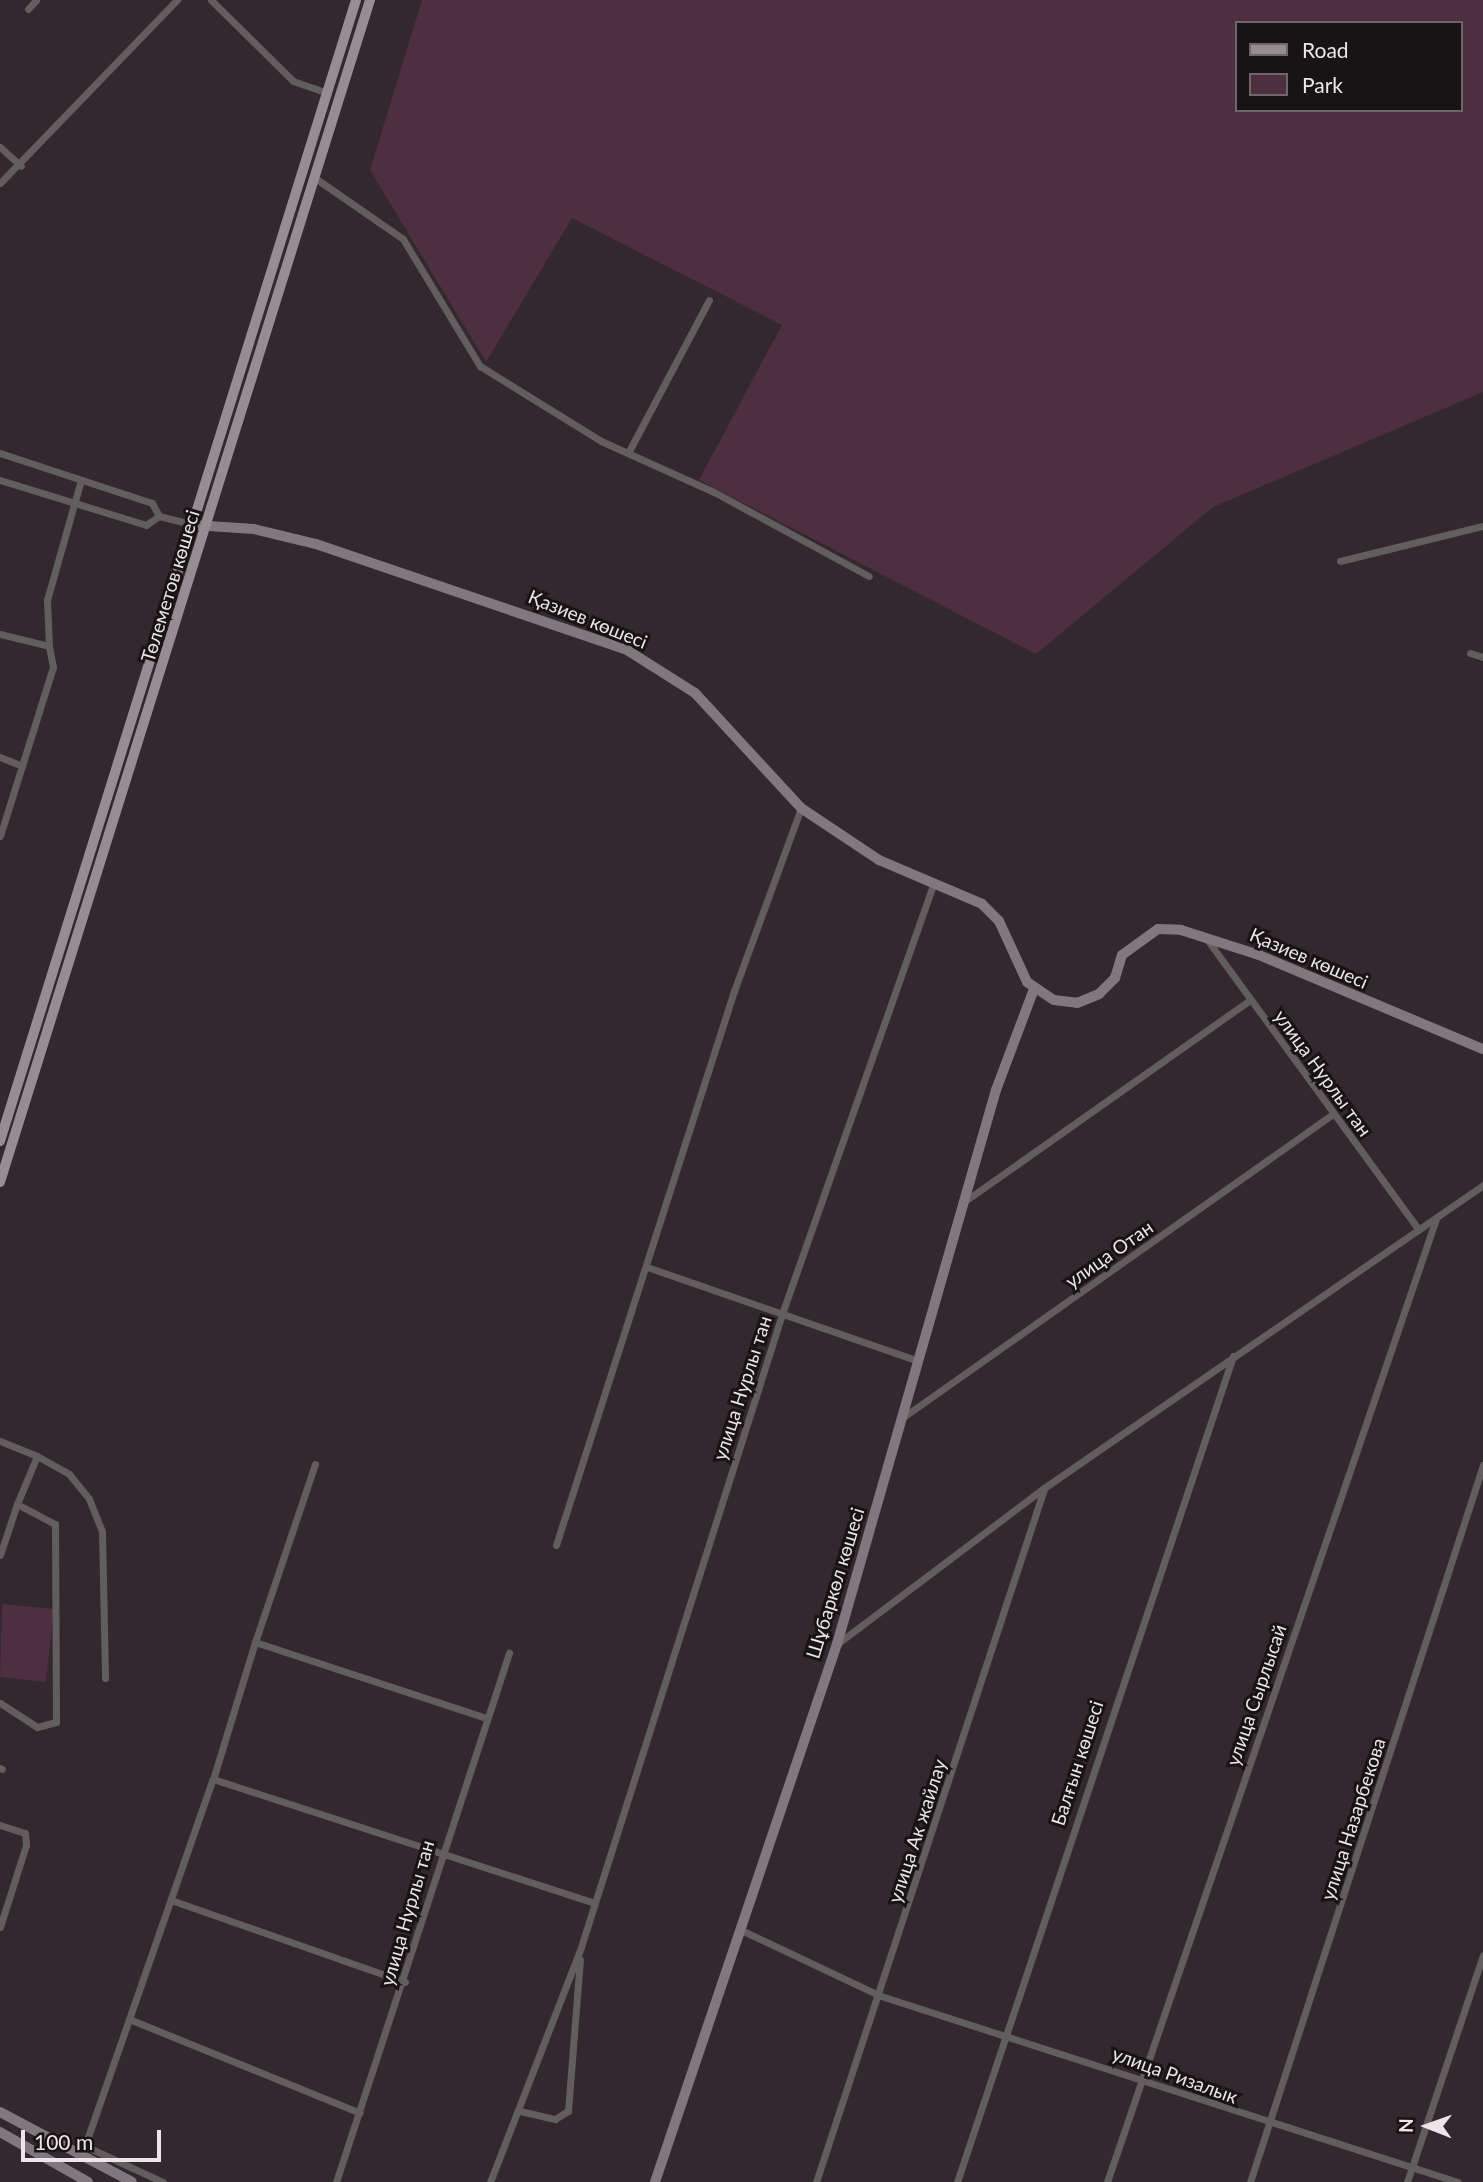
<!DOCTYPE html>
<html>
<head>
<meta charset="utf-8">
<style>
  body { margin:0 }
  #map { position:relative; width:1483px; height:2182px; overflow:hidden; background:#33282e; font-family:Lato,sans-serif }
  div>[style] { position:absolute }
  .green>* { inset:0; background:#4d2f40 }
  .street>* { height:7px; margin:-3.5px; padding:0 3.5px; transform-origin:3.5px; border-radius:3.5px; background:#625d5f }
  .secondary>* { height:10px; margin:-5px; padding:0 5px; transform-origin:5px; border-radius:5px; background:#80787c }
  .primary>* { height:10px; margin:-5px; padding:0 5px; transform-origin:5px; border-radius:5px; background:#978c92 }
  span { translate:-50% -50%; white-space:nowrap; text-align:center; line-height:1.15; -webkit-text-stroke:6px #181315; paint-order:stroke }
  .street-label { font-size:19px; color:#ece5e9 }
  .legend { position:absolute; left:1235px; top:21px; width:228px; height:91px; box-sizing:border-box; background:#181315; border:2px solid #6d676a; margin:0; padding:9px 12px; list-style:none; font-size:21px; color:#ece5e9 }
  .legend li { display:flex; align-items:center; gap:14px; height:35px }
  .legend b { width:35px; border:2px solid #6d676a }
  .north { position:absolute; left:1392px; top:2091px; width:70px; height:70px; -webkit-text-stroke:5px #181315; paint-order:stroke; rotate:271deg; font-size:19px; font-weight:700; line-height:28px; text-align:center; color:#ece5e9 }
  .north::after { content:''; display:block; margin:auto; width:24px; height:32px; background:#ece5e9; clip-path:polygon(50% 0,100% 100%,50% 72%,0 100%) }
  .scale { position:absolute; left:21px; top:2130px; width:140px; height:32px; box-sizing:border-box; border:4px solid #ece5e9; border-top:0; padding-left:9px; font-size:21px; line-height:24px; white-space:nowrap; color:#ece5e9; -webkit-text-stroke:5px #181315; paint-order:stroke }
</style>
</head>
<body>
<div id="map">
  <div class="green">
    <i style="clip-path:polygon(evenodd,422px 0,1483px 0,1483px 392px,1213px 507px,1036px 654px,699px 480px,782px 325px,572px 218px,486px 362px,370px 170px,422px 0,1236px 23px,1460px 23px,1460px 110px,1236px 110px,1236px 23px)"></i>
    <i style="clip-path:polygon(2px 1604px,54px 1609px,46px 1682px,0 1677px)"></i>
  </div>
  <div class="street">
    <i style="left:211px;top:0;width:115px;rotate:44.6deg"></i>
    <i style="left:293px;top:81px;width:36px;rotate:19deg"></i>
    <i style="left:28px;top:9px;width:12px;rotate:-48deg"></i>
    <i style="left:0;top:147px;width:28px;rotate:42deg"></i>
    <i style="left:315px;top:178px;width:107px;rotate:34.7deg"></i>
    <i style="left:403px;top:239px;width:149px;rotate:58.8deg"></i>
    <i style="left:480px;top:366px;width:142px;rotate:31.8deg"></i>
    <i style="left:601px;top:441px;width:124px;rotate:24.3deg"></i>
    <i style="left:714px;top:492px;width:176px;rotate:28.5deg"></i>
    <i style="left:0;top:183px;width:255px;rotate:-46deg"></i>
    <i style="left:0;top:453px;width:160px;rotate:18.2deg"></i>
    <i style="left:152px;top:503px;width:15px;rotate:62deg"></i>
    <i style="left:159px;top:516px;width:36px;rotate:14deg"></i>
    <i style="left:628px;top:453px;width:173px;rotate:-62.1deg"></i>
    <i style="left:0;top:480px;width:153px;rotate:17.1deg"></i>
    <i style="left:146px;top:525px;width:16px;rotate:-35deg"></i>
    <i style="left:1340px;top:561px;width:147px;rotate:-13.8deg"></i>
    <i style="left:0;top:634px;width:50px;rotate:13.8deg"></i>
    <i style="left:49px;top:646px;width:46px;rotate:-92.5deg"></i>
    <i style="left:47px;top:600px;width:125px;rotate:-74.2deg"></i>
    <i style="left:1470px;top:653px;width:14px;rotate:17deg"></i>
    <i style="left:0;top:757px;width:24px;rotate:22deg"></i>
    <i style="left:0;top:836px;width:177px;rotate:-72.6deg"></i>
    <i style="left:53px;top:667px;width:21px;rotate:-101deg"></i>
    <i style="left:1206px;top:938px;width:361px;rotate:53.9deg"></i>
    <i style="left:965px;top:1201px;width:349px;rotate:-35.2deg"></i>
    <i style="left:647px;top:1267px;width:287px;rotate:19.1deg"></i>
    <i style="left:902px;top:1418px;width:527px;rotate:-35.2deg"></i>
    <i style="left:0;top:1441px;width:40px;rotate:22deg"></i>
    <i style="left:37px;top:1456px;width:52px;rotate:112.6deg"></i>
    <i style="left:17px;top:1504px;width:43px;rotate:27.8deg"></i>
    <i style="left:55px;top:1524px;width:198px;rotate:89.7deg"></i>
    <i style="left:56px;top:1722px;width:20px;rotate:165deg"></i>
    <i style="left:37px;top:1727px;width:44px;rotate:-147deg"></i>
    <i style="left:37px;top:1456px;width:37px;rotate:29deg"></i>
    <i style="left:69px;top:1474px;width:32px;rotate:51deg"></i>
    <i style="left:89px;top:1499px;width:35px;rotate:68deg"></i>
    <i style="left:102px;top:1532px;width:146px;rotate:88.8deg"></i>
    <i style="left:315px;top:1464px;width:188px;rotate:108.6deg"></i>
    <i style="left:255px;top:1642px;width:243px;rotate:18.2deg"></i>
    <i style="left:556px;top:1545px;width:582px;rotate:-72.19deg"></i>
    <i style="left:734px;top:991px;width:195px;rotate:-69.9deg"></i>
    <i style="left:0;top:1555px;width:54px;rotate:-71.6deg"></i>
    <i style="left:255px;top:1642px;width:143px;rotate:107deg"></i>
    <i style="left:213px;top:1779px;width:401px;rotate:18deg"></i>
    <i style="left:837px;top:1644px;width:259px;rotate:-37deg"></i>
    <i style="left:1044px;top:1488px;width:533px;rotate:-34.61deg"></i>
    <i style="left:0;top:1768px;width:2px;rotate:27deg"></i>
    <i style="left:0;top:1825px;width:26px;rotate:18deg"></i>
    <i style="left:25px;top:1833px;width:12px;rotate:85deg"></i>
    <i style="left:26px;top:1845px;width:86px;rotate:107.6deg"></i>
    <i style="left:171px;top:1900px;width:248px;rotate:19.3deg"></i>
    <i style="left:739px;top:1929px;width:157px;rotate:25.3deg"></i>
    <i style="left:881px;top:1996px;width:606px;rotate:17.87deg"></i>
    <i style="left:129px;top:2019px;width:249px;rotate:22.1deg"></i>
    <i style="left:520px;top:2111px;width:36px;rotate:13deg"></i>
    <i style="left:555px;top:2119px;width:15px;rotate:-32deg"></i>
    <i style="left:568px;top:2111px;width:152px;rotate:-85.5deg"></i>
    <i style="left:85px;top:2146px;width:86px;rotate:24.8deg"></i>
    <i style="left:81px;top:2157px;width:400px;rotate:-70.8deg"></i>
    <i style="left:336px;top:2182px;width:557px;rotate:-71.89deg"></i>
    <i style="left:490px;top:2182px;width:252px;rotate:-68.8deg"></i>
    <i style="left:581px;top:1947px;width:667px;rotate:-72.38deg"></i>
    <i style="left:783px;top:1311px;width:452px;rotate:-70.6deg"></i>
    <i style="left:816px;top:2182px;width:730px;rotate:-71.79deg"></i>
    <i style="left:957px;top:2182px;width:871px;rotate:-71.52deg"></i>
    <i style="left:1107px;top:2182px;width:1018px;rotate:-71.14deg"></i>
    <i style="left:1250px;top:2182px;width:754px;rotate:-72deg"></i>
    <i style="left:1407px;top:2182px;width:239px;rotate:-71.5deg"></i>
  </div>
  <div class="secondary">
    <i style="left:194px;top:525px;width:60px;rotate:3.8deg"></i>
    <i style="left:254px;top:529px;width:64px;rotate:13.6deg"></i>
    <i style="left:316px;top:544px;width:329px;rotate:18.8deg"></i>
    <i style="left:627px;top:650px;width:80px;rotate:32.3deg"></i>
    <i style="left:695px;top:693px;width:156px;rotate:47.3deg"></i>
    <i style="left:801px;top:808px;width:94px;rotate:33.7deg"></i>
    <i style="left:879px;top:860px;width:112px;rotate:23.1deg"></i>
    <i style="left:982px;top:904px;width:24px;rotate:45deg"></i>
    <i style="left:999px;top:921px;width:67px;rotate:65.3deg"></i>
    <i style="left:1027px;top:982px;width:32px;rotate:34deg"></i>
    <i style="left:1054px;top:1000px;width:23px;rotate:7deg"></i>
    <i style="left:1077px;top:1003px;width:24px;rotate:-22deg"></i>
    <i style="left:1099px;top:994px;width:23px;rotate:-45deg"></i>
    <i style="left:1115px;top:978px;width:24px;rotate:-73deg"></i>
    <i style="left:1122px;top:955px;width:44px;rotate:-35.8deg"></i>
    <i style="left:1158px;top:929px;width:23px;rotate:2deg"></i>
    <i style="left:1181px;top:930px;width:82px;rotate:17.8deg"></i>
    <i style="left:1259px;top:955px;width:243px;rotate:22.8deg"></i>
    <i style="left:0;top:2112px;width:149px;rotate:27.9deg"></i>
    <i style="left:0;top:2132px;width:101px;rotate:29.6deg"></i>
    <i style="left:655px;top:2182px;width:568px;rotate:-71.31deg"></i>
    <i style="left:837px;top:1644px;width:576px;rotate:-73.99deg"></i>
    <i style="left:996px;top:1090px;width:108px;rotate:-69.4deg"></i>
  </div>
  <div class="primary">
    <i style="left:0;top:1141px;width:1195px;rotate:-72.67deg"></i>
    <i style="left:0;top:1182px;width:1239px;rotate:-72.62deg"></i>
  </div>
  <div class="street-label">
    <span style="left:170px;top:586px;rotate:-73deg">Төлеметов көшесі</span>
    <span style="left:588px;top:619px;rotate:22deg">Қазиев көшесі</span>
    <span style="left:1309px;top:958px;rotate:23deg">Қазиев көшесі</span>
    <span style="left:1323px;top:1073px;rotate:54deg">улица Нурлы тан</span>
    <span style="left:1109px;top:1254px;rotate:-35deg">улица Отан</span>
    <span style="left:742px;top:1388px;rotate:-72deg">улица Нурлы тан</span>
    <span style="left:835px;top:1583px;rotate:-73deg">Шұбаркөл көшесі</span>
    <span style="left:1256px;top:1695px;rotate:-71deg">улица Сырлысай</span>
    <span style="left:1077px;top:1763px;rotate:-72deg">Балғын көшесі</span>
    <span style="left:1353px;top:1819px;rotate:-72deg">улица Назарбекова</span>
    <span style="left:917px;top:1831px;rotate:-72deg">улица Ак жайлау</span>
    <span style="left:407px;top:1913px;rotate:-74deg">улица Нурлы тан</span>
    <span style="left:1175px;top:2075px;rotate:20deg">улица Ризалык</span>
  </div>
  <ul class="legend">
  <li><b style="height:9px;background:#978c92"></b>Road</li>
  <li><b style="height:19px;background:#4d2f40"></b>Park</li>
  </ul>
  <div class="north">N</div>
  <div class="scale">100 m</div>
</div>
</body>
</html>
